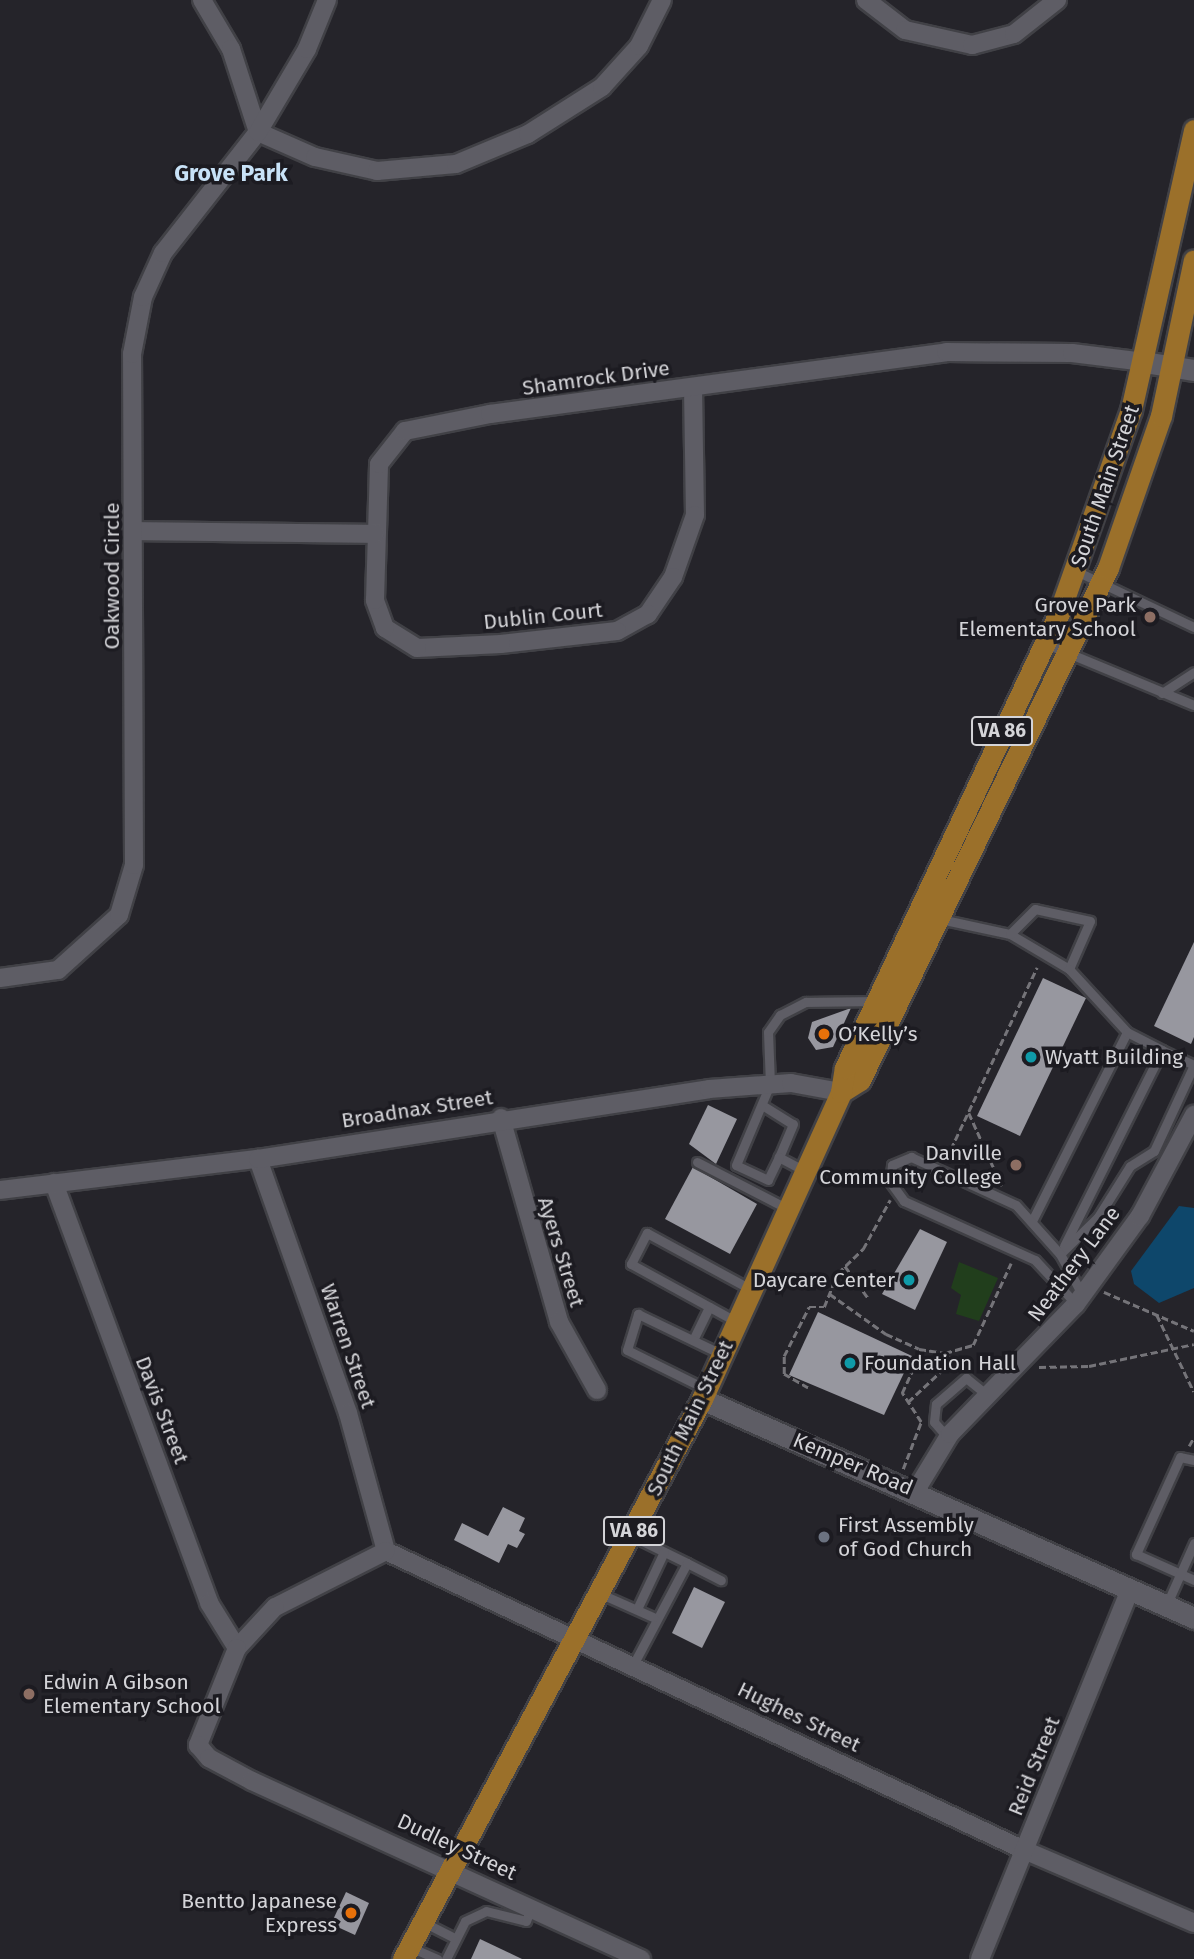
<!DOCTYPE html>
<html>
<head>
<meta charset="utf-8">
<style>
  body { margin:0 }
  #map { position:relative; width:1194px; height:1959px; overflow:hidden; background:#25242a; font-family:"Fira Sans",sans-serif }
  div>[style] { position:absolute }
  .green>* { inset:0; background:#213e1c }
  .water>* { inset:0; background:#0e476b }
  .building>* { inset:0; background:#97979f }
  .path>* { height:2.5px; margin-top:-1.25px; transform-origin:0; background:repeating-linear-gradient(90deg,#757479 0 7px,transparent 0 10.5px) }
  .roads { filter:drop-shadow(2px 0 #414146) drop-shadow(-2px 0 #414146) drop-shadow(0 2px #414146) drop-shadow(0 -2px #414146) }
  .lane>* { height:9px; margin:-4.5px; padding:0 4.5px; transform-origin:4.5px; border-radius:4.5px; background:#5e5d65 }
  .street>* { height:18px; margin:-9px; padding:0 9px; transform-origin:9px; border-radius:9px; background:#5e5d65 }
  .secondary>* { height:21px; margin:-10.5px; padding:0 10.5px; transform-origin:10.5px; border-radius:10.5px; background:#5e5d65 }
  .primary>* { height:21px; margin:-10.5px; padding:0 10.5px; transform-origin:10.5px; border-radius:10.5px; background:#9b702a }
  .dots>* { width:19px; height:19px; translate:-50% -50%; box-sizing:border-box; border:4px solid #1c1b21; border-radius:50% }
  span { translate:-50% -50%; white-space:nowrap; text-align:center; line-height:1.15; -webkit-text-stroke:7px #1c1b21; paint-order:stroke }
  .shield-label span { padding:2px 5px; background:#1c1b21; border:2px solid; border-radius:5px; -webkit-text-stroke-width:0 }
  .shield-label { font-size:19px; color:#d4d4d8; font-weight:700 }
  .street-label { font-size:21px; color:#d4d4d8 }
  .poi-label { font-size:21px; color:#d4d4d8 }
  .right { translate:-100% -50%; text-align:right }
  .left { translate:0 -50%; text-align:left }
  .neighbourhood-label { font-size:23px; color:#c8e2f7; font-weight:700 }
</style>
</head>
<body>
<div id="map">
  <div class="green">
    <i style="clip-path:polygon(959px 1262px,998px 1278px,979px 1321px,956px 1314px,961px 1295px,951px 1288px)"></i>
  </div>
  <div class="water">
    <i style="clip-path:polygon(1179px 1206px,1194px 1208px,1194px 1288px,1159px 1303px,1134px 1284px,1131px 1271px)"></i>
  </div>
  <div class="building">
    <i style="clip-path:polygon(1194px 942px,1194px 1037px,1191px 1044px,1154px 1026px)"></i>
    <i style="clip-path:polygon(1043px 978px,1086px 998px,1020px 1136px,977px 1116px)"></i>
    <i style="clip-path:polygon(851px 1008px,833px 1047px,816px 1050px,808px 1038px,812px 1022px)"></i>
    <i style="clip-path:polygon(708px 1105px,737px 1119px,716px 1164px,689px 1144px)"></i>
    <i style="clip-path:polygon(693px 1167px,757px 1204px,730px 1254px,665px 1219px)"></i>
    <i style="clip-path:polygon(920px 1229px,947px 1242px,915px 1310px,882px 1294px)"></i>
    <i style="clip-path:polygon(818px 1312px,912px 1356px,884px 1415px,789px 1375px)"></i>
    <i style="clip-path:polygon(503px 1507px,525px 1518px,519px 1531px,525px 1534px,517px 1548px,508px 1544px,499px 1563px,454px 1540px,462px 1523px,488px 1536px)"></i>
    <i style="clip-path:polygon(694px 1587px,725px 1602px,702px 1648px,672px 1633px)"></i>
    <i style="clip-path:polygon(346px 1892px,369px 1903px,355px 1935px,331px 1924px)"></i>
    <i style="clip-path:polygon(480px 1939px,522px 1959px,471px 1959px)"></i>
  </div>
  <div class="path">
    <i style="left:969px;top:1113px;width:80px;rotate:65.7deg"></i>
    <i style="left:946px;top:1159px;width:212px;rotate:-64.6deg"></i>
    <i style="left:845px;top:1266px;width:41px;rotate:54deg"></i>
    <i style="left:1104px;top:1292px;width:98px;rotate:23.4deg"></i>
    <i style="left:830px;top:1294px;width:69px;rotate:35.5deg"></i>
    <i style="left:886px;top:1334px;width:36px;rotate:24deg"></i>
    <i style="left:919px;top:1349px;width:26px;rotate:9deg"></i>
    <i style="left:945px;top:1353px;width:22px;rotate:43deg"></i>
    <i style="left:1157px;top:1315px;width:85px;rotate:64.3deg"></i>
    <i style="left:945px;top:1353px;width:29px;rotate:-16deg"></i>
    <i style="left:973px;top:1345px;width:90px;rotate:-65.1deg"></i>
    <i style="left:1039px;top:1367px;width:50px;rotate:-1.1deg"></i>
    <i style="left:1089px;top:1366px;width:107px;rotate:-11.8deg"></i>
    <i style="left:808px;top:1388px;width:28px;rotate:-150deg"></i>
    <i style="left:784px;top:1374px;width:18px;rotate:-90deg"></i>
    <i style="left:784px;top:1356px;width:55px;rotate:-63deg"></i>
    <i style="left:809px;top:1307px;width:15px"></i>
    <i style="left:824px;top:1307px;width:37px;rotate:-68deg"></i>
    <i style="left:838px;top:1273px;width:35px;rotate:-44deg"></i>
    <i style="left:863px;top:1249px;width:56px;rotate:-61.1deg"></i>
    <i style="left:908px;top:1402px;width:62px;rotate:-43deg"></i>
    <i style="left:1189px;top:1446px;width:10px;rotate:-61deg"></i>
    <i style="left:903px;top:1469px;width:50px;rotate:-69deg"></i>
    <i style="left:921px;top:1422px;width:35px;rotate:-123deg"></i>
    <i style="left:902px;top:1393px;width:47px;rotate:-65.1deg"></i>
  </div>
  <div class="roads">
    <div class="lane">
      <i style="left:1076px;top:571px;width:131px;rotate:25.4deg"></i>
      <i style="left:1044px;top:643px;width:162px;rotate:22.5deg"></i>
      <i style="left:1162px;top:693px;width:38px;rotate:-33deg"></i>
      <i style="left:940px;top:919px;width:72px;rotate:12.1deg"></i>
      <i style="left:1010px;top:934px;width:69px;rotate:30.7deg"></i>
      <i style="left:1069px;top:969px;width:52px;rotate:-66.4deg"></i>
      <i style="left:1090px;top:921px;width:56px;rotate:-167.7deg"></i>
      <i style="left:1035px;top:909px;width:35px;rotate:135deg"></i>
      <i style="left:762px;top:1105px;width:36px;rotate:32deg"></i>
      <i style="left:793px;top:1124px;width:36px;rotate:113deg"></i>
      <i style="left:697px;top:1162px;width:102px;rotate:27.3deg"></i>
      <i style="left:805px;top:1171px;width:30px;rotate:-152deg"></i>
      <i style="left:779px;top:1157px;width:25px;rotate:116deg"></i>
      <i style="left:768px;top:1180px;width:35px;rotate:-155deg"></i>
      <i style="left:736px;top:1165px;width:88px;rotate:-67.2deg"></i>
      <i style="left:770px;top:1084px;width:52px;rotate:-92.2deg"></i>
      <i style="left:768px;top:1032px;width:21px;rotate:-55deg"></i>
      <i style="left:780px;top:1015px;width:29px;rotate:-27deg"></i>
      <i style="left:806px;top:1002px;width:68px;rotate:-0.8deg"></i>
      <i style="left:1033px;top:1219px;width:209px;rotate:-63.3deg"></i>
      <i style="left:1127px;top:1032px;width:86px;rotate:-132.6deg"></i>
      <i style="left:1064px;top:1246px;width:219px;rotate:-63.4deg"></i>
      <i style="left:1162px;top:1050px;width:39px;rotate:-153deg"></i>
      <i style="left:1060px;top:1254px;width:53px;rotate:-44.2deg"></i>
      <i style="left:1098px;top:1217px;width:60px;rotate:-57.9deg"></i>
      <i style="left:1130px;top:1166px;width:28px;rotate:-32deg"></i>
      <i style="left:1154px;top:1151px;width:95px;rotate:-65.1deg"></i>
      <i style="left:1194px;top:1065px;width:35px;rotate:-155deg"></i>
      <i style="left:1076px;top:1304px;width:60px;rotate:-133deg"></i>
      <i style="left:1035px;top:1260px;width:144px;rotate:-155.8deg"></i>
      <i style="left:904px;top:1201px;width:24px;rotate:-126deg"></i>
      <i style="left:890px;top:1182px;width:17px;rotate:-83deg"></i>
      <i style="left:892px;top:1165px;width:21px;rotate:-23deg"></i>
      <i style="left:911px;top:1157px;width:115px;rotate:24.6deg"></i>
      <i style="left:1016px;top:1205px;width:66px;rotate:48.1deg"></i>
      <i style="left:1060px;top:1254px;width:48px;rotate:61.3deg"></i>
      <i style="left:737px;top:1322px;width:121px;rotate:-151.3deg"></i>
      <i style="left:631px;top:1264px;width:35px;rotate:-63deg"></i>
      <i style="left:647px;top:1233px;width:117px;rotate:28.5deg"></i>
      <i style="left:693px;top:1340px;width:37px;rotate:-64deg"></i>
      <i style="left:706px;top:1389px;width:88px;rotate:-153.7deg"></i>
      <i style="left:627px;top:1350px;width:38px;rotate:-73deg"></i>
      <i style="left:638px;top:1314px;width:92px;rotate:25.7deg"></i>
      <i style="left:948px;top:1438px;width:21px;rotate:-131deg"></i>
      <i style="left:934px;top:1422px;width:18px;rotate:-84deg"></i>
      <i style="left:936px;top:1404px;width:40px;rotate:-41deg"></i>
      <i style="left:966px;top:1378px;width:28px;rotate:39deg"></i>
      <i style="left:1194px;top:1460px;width:14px;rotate:-168deg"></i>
      <i style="left:1180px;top:1457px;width:107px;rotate:114.4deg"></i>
      <i style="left:1136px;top:1554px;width:64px;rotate:24.1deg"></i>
      <i style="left:632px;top:1536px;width:61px;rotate:26.1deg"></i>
      <i style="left:687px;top:1563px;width:113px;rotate:117.9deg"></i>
      <i style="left:687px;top:1563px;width:38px;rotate:27deg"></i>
      <i style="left:601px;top:1594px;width:57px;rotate:23.9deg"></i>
      <i style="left:1166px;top:1606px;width:69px;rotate:-66deg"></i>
      <i style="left:637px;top:1609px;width:63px;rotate:-64.7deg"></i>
      <i style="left:423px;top:1922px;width:36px;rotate:27deg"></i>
      <i style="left:410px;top:1947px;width:30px;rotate:24deg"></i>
      <i style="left:446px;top:1959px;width:42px;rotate:-63.4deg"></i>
      <i style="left:465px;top:1921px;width:23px;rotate:-25deg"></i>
      <i style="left:486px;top:1911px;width:41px;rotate:14deg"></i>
      <i style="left:526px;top:1921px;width:14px;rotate:-69deg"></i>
    </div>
    <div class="street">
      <i style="left:202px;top:0;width:57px;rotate:59.4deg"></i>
      <i style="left:231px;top:49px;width:87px;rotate:72deg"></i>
      <i style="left:866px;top:0;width:49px;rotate:37.6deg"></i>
      <i style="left:905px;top:30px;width:69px;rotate:12.6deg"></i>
      <i style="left:972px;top:45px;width:43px;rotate:-14.7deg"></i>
      <i style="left:1014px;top:34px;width:55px;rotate:-38.3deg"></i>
      <i style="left:258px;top:132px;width:62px;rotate:23.7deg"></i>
      <i style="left:315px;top:157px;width:64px;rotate:12.7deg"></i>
      <i style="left:377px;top:171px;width:79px;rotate:-5.1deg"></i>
      <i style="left:456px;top:164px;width:78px;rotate:-22.6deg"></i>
      <i style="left:528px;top:134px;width:88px;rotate:-32.4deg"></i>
      <i style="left:602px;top:87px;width:55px;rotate:-47.9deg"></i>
      <i style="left:639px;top:46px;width:51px;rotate:-63.4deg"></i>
      <i style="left:693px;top:388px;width:127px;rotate:89.1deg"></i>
      <i style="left:695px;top:515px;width:66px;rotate:109.5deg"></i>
      <i style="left:673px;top:577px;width:45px;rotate:124deg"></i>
      <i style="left:648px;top:614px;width:35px;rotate:151deg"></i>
      <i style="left:617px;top:631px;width:117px;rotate:173.6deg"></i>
      <i style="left:501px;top:644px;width:84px;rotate:177.3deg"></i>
      <i style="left:417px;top:648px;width:38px;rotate:-148deg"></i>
      <i style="left:385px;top:628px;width:30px;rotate:-110deg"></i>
      <i style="left:375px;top:600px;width:136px;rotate:-88.3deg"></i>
      <i style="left:379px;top:464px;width:42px;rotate:-51.8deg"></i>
      <i style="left:405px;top:431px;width:87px;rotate:-11.3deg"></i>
      <i style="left:490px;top:414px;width:460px;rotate:-7.7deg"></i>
      <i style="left:946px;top:352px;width:126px;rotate:0.5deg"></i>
      <i style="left:1072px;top:353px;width:73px;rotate:7.1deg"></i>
      <i style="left:136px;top:531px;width:239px;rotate:0.7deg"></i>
      <i style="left:0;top:978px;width:59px;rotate:-7.9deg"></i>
      <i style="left:58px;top:970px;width:82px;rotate:-42deg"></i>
      <i style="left:119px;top:915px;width:52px;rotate:-73.3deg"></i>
      <i style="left:134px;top:865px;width:511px;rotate:-90.22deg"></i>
      <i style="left:132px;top:354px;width:58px;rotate:-79.1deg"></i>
      <i style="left:143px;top:297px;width:48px;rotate:-65.6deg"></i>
      <i style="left:163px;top:253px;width:154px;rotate:-51.9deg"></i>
      <i style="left:258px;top:132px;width:96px;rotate:-59.4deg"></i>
      <i style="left:307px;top:49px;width:53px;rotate:-67.8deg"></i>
      <i style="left:501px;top:1118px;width:212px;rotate:74.1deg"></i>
      <i style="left:559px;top:1322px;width:78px;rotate:60.8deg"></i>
      <i style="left:258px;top:1159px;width:269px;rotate:70.5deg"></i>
      <i style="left:348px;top:1413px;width:143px;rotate:74.6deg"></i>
      <i style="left:54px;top:1183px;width:448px;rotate:69.7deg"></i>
      <i style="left:209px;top:1603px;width:53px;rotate:58.1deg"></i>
      <i style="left:0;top:1190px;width:260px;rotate:-6.9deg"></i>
      <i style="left:258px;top:1159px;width:456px;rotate:-8.8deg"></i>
      <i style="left:709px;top:1089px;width:82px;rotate:-4.2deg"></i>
      <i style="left:791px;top:1083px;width:51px;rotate:10.2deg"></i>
      <i style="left:916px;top:1490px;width:66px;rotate:-58.7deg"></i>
      <i style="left:950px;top:1434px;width:181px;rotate:-45.9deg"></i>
      <i style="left:1076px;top:1304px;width:109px;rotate:-54deg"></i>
      <i style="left:1140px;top:1216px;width:115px;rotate:-61.9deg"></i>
      <i style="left:386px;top:1551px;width:705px;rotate:25.11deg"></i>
      <i style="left:1024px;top:1850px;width:185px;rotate:23.2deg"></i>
      <i style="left:386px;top:1551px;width:124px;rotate:153.2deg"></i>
      <i style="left:275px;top:1607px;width:56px;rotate:132.8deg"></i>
      <i style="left:237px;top:1648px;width:105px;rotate:111.9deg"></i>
      <i style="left:198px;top:1745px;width:17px;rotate:50deg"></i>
      <i style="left:209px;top:1758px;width:49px;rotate:28.1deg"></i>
      <i style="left:252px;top:1781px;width:428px;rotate:24.6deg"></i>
      <i style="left:980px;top:1959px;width:398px;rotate:-67.9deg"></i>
    </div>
    <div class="secondary">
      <i style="left:1144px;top:362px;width:51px;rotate:9.1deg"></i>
      <i style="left:702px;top:1399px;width:539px;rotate:23.99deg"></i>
    </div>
    <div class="primary">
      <i style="left:841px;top:1092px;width:22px;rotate:-32deg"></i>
      <i style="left:860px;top:1080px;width:569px;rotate:-64.16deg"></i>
      <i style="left:1108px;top:568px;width:161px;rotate:-70.8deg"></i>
      <i style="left:1161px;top:416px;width:159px;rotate:-78.1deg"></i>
      <i style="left:403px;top:1959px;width:635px;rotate:-61.9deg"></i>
      <i style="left:702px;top:1399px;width:337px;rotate:-65.6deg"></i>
      <i style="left:841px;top:1092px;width:24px;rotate:-81deg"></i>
      <i style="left:845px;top:1068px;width:503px;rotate:-64.81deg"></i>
      <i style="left:1059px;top:613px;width:215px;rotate:-70.5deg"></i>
      <i style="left:1131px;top:410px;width:287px;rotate:-77.3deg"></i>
    </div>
  </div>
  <div class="dots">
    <i style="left:1150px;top:617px;background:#8d6e63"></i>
    <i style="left:824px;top:1034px;background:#e8710a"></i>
    <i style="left:1031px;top:1057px;background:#0f9aa8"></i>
    <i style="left:1016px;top:1165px;background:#8d6e63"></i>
    <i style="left:909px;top:1280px;background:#0f9aa8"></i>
    <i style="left:850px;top:1363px;background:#0f9aa8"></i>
    <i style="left:824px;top:1537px;background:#6b7280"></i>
    <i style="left:29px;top:1694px;background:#8d6e63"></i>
    <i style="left:351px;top:1913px;background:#e8710a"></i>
  </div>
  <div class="shield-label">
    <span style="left:1002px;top:731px">VA 86</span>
    <span style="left:634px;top:1531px">VA 86</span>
  </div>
  <div class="street-label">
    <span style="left:596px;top:378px;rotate:-8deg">Shamrock Drive</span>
    <span style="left:1105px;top:486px;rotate:-71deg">South Main Street</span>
    <span style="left:112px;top:576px;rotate:-90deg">Oakwood Circle</span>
    <span style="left:543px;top:616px;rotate:-6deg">Dublin Court</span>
    <span style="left:417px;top:1109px;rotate:-9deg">Broadnax Street</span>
    <span style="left:561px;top:1252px;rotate:73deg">Ayers Street</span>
    <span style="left:1074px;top:1264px;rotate:-53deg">Neathery Lane</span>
    <span style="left:348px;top:1346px;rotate:71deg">Warren Street</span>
    <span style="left:162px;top:1410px;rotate:69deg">Davis Street</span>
    <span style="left:690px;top:1418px;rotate:-64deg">South Main Street</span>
    <span style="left:853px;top:1464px;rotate:23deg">Kemper Road</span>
    <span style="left:799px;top:1717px;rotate:26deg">Hughes Street</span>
    <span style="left:1034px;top:1766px;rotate:-68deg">Reid Street</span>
    <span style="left:457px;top:1847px;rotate:25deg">Dudley Street</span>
  </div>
  <div class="poi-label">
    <span class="right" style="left:1136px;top:617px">Grove Park<br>Elementary School</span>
    <span class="left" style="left:838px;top:1034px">O’Kelly’s</span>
    <span class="left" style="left:1045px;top:1057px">Wyatt Building</span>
    <span class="right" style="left:1002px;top:1165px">Danville<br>Community College</span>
    <span class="right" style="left:895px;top:1280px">Daycare Center</span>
    <span class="left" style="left:864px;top:1363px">Foundation Hall</span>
    <span class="left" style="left:838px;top:1537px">First Assembly<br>of God Church</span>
    <span class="left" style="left:43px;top:1694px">Edwin A Gibson<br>Elementary School</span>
    <span class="right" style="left:337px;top:1913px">Bentto Japanese<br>Express</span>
  </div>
  <div class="neighbourhood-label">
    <span style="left:231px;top:173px">Grove Park</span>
  </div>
</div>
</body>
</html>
